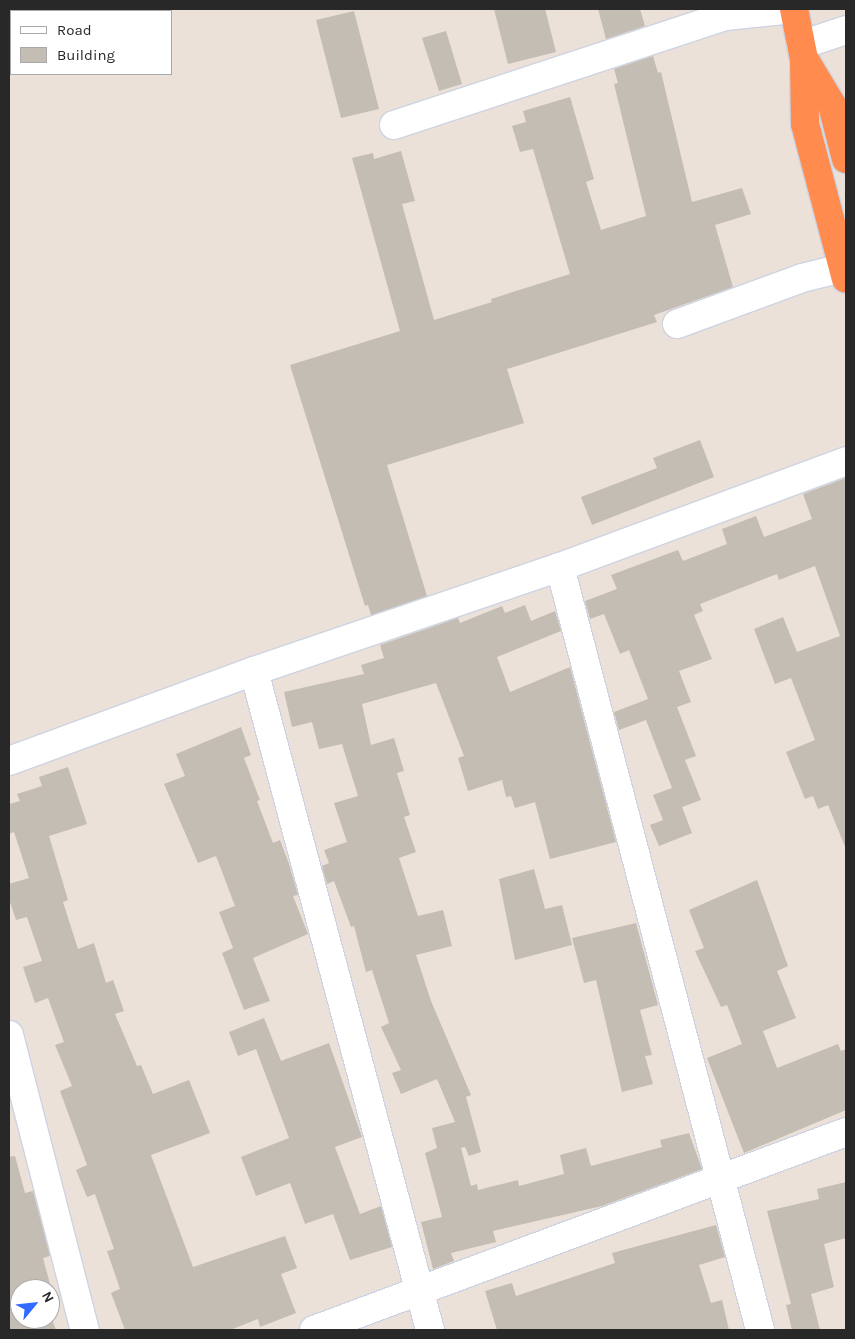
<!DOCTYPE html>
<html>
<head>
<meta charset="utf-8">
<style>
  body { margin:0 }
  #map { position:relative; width:855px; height:1339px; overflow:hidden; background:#ece1d8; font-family:Karla,sans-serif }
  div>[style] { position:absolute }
  .building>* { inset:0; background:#c3bdb4 }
  .roads { filter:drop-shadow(1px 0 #cdd3e2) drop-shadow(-1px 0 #cdd3e2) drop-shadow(0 1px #cdd3e2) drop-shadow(0 -1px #cdd3e2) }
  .minor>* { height:28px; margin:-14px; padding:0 14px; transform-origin:14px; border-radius:14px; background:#fff }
  .highway>* { height:28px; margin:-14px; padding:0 14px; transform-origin:14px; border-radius:14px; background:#ff8b4f }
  span { translate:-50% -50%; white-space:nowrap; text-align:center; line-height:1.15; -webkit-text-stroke:4px #fff; paint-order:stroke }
  .frame { position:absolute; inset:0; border:10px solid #282828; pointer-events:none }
  .legend { position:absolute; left:10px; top:10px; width:162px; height:65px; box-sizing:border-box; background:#fff; border:1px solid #a9a9a9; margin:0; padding:6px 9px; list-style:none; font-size:15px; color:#282828 }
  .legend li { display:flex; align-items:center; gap:10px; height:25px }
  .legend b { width:25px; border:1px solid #a9a9a9 }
  .north { position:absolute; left:10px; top:1279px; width:50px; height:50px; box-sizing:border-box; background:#fff; border:1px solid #a9a9a9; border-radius:50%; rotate:62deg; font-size:14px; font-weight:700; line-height:20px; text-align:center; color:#282828 }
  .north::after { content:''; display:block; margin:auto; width:18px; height:22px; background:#316bff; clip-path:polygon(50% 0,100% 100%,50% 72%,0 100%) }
</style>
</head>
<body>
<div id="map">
  <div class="building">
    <i style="clip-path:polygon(494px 9px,545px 9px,556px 52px,508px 64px)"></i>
    <i style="clip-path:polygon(598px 9px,640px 9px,645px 26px,606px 39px)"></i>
    <i style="clip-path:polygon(354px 11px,379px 109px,341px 118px,316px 20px)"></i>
    <i style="clip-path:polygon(446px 31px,462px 84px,439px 91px,422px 38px)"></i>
    <i style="clip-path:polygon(653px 56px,658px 73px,661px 72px,692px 202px,742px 188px,751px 214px,715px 225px,733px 287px,654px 315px,657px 322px,507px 369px,524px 423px,387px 465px,427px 596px,371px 615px,368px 605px,365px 606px,290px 365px,400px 331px,352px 158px,373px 153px,374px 159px,401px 151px,415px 201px,402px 204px,434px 320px,492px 302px,491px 299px,570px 274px,533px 149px,520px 152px,512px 126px,526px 122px,523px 111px,570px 97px,594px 179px,586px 182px,601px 230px,646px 216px,614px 84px,618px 83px,614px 69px)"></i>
    <i style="clip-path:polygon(700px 440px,714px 477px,592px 525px,581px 497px,657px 468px,653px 458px)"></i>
    <i style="clip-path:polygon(846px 478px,846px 849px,828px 805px,818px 809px,813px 796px,805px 799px,786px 752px,815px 740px,791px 678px,775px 684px,754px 629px,783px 617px,797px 652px,840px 636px,815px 566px,779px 580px,777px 574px,700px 604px,703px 611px,694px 615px,712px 659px,679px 671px,691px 702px,677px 707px,696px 756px,685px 760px,701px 800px,682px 807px,692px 833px,659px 846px,650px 825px,663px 820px,653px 795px,672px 788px,646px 720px,619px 730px,614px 712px,648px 699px,629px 650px,620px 654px,604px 614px,590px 619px,585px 601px,617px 589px,611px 575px,678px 550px,683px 561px,727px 544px,722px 529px,756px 516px,764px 537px,812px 519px,803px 494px)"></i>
    <i style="clip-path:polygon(525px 605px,531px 621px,555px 611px,561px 631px,497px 657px,510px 692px,570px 667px,616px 842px,550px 859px,535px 802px,515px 808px,511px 796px,506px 797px,502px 780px,468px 791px,458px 758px,464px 756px,436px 683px,362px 704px,371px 745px,394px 738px,404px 771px,397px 773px,410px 815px,404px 817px,416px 852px,399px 858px,418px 916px,443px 910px,452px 946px,416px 955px,431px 1001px,471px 1095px,466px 1097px,481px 1152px,469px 1156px,465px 1147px,461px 1148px,471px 1186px,477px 1184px,478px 1190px,518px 1180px,519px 1186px,564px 1174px,560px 1155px,586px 1148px,591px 1166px,662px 1147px,660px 1140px,689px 1133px,702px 1169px,602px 1206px,493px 1231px,496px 1242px,451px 1253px,454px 1261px,433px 1269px,421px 1222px,442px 1217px,425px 1153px,437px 1148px,432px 1128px,455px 1122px,437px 1079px,401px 1094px,392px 1073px,401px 1070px,381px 1027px,389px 1023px,372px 970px,366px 972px,354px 926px,351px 927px,334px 881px,327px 884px,322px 866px,329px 863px,324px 850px,347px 842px,334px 803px,358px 796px,342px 744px,319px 749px,312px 722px,292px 727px,284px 692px,364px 674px,361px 665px,384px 658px,380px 645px,458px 618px,460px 623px,502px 606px,505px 613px)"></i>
    <i style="clip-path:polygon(241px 727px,251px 755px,244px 758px,260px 800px,257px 801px,273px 843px,280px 840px,289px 864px,298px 895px,293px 896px,308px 934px,253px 958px,270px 1001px,244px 1010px,222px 953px,233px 948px,219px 912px,235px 906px,216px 856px,198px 863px,164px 784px,185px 776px,176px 754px)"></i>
    <i style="clip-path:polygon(68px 767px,87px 824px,49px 836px,68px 900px,63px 902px,78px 949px,94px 943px,106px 983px,113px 980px,124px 1011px,115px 1014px,137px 1066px,141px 1065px,153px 1094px,189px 1080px,210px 1133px,151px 1155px,193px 1267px,285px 1236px,297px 1268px,281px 1274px,296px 1313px,260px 1327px,258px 1319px,230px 1330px,125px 1330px,111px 1293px,120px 1289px,107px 1251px,114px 1249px,95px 1194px,87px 1197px,76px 1170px,87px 1165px,60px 1091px,72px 1086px,55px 1045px,64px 1042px,48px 998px,35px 1003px,23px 967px,42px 961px,27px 917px,16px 920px,9px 899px,9px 884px,29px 878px,14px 832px,9px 834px,9px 804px,20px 801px,17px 794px,42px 786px,39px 777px)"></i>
    <i style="clip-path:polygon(534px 869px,545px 909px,562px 905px,572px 945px,515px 960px,499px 879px)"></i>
    <i style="clip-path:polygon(757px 880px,788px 966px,777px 971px,796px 1018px,763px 1031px,777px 1068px,838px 1044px,841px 1051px,846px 1049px,846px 1110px,744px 1153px,707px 1058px,742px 1044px,727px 1005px,721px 1007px,695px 951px,704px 948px,689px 910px)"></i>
    <i style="clip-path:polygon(636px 923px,658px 1005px,640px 1010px,652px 1055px,645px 1056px,653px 1084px,622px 1092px,596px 980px,584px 983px,572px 938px)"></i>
    <i style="clip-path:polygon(264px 1018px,281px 1061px,329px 1043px,362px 1137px,335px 1147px,360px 1214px,381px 1206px,392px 1247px,350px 1260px,333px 1214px,305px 1224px,290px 1183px,256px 1196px,241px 1157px,289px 1138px,256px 1049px,238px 1056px,229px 1032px)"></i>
    <i style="clip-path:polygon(15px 1156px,25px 1193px,33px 1191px,50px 1256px,43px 1258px,54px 1299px,50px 1300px,50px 1289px,20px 1289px,20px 1319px,50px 1319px,50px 1314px,56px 1330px,9px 1330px,9px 1157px)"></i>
    <i style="clip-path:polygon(846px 1182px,846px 1238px,824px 1244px,834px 1287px,811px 1294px,820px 1330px,792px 1330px,786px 1305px,791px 1304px,767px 1211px,819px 1199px,817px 1189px)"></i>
    <i style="clip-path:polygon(716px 1225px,725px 1257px,699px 1265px,711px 1303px,722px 1300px,729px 1330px,497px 1330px,485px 1291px,512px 1283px,516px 1296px,615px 1263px,612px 1253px)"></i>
  </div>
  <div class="roads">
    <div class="minor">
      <i style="left:801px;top:45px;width:47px;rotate:-18.4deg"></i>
      <i style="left:394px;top:125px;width:348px;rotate:-18.2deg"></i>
      <i style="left:725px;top:16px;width:69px;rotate:-5.8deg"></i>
      <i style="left:677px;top:324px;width:133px;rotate:-20.2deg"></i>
      <i style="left:802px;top:278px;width:45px;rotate:-14deg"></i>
      <i style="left:560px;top:567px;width:789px;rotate:75.31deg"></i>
      <i style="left:254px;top:671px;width:682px;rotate:75.05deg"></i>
      <i style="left:9px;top:761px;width:261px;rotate:-20.2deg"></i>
      <i style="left:254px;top:671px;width:323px;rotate:-18.8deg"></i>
      <i style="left:560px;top:567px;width:305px;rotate:-20.3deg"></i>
      <i style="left:9px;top:1035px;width:305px;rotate:75.6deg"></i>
      <i style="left:314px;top:1330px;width:568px;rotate:-20.41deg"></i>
    </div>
    <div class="highway">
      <i style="left:794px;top:9px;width:51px;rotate:78.7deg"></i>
      <i style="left:804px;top:59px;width:65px;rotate:89.1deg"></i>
      <i style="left:805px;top:124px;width:160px;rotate:75.2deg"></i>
      <i style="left:805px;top:60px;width:52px;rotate:59deg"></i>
      <i style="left:832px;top:105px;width:56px;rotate:75.5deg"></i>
    </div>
  </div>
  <div class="frame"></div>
  <ul class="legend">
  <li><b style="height:6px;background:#fff"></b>Road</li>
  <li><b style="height:14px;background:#c3bdb4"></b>Building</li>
  </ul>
  <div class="north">N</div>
</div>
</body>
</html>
